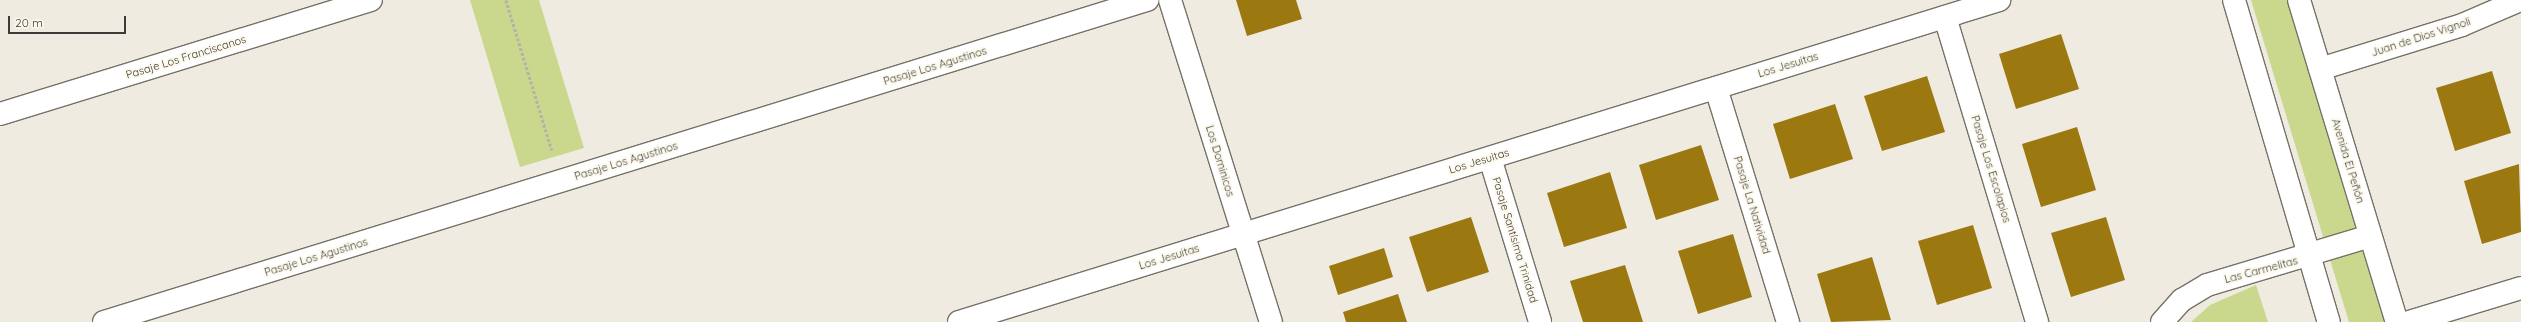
<!DOCTYPE html>
<html>
<head>
<meta charset="utf-8">
<style>
  body { margin:0 }
  #map { position:relative; width:2521px; height:322px; overflow:hidden; background:#f0ebe0; font-family:Quicksand,sans-serif }
  div>[style] { position:absolute }
  .green>* { inset:0; background:#cad88d }
  .building>* { inset:0; background:#9c7810 }
  .path>* { height:2.5px; margin-top:-1.25px; transform-origin:0; background:repeating-linear-gradient(90deg,#b6b2a9 0 3px,transparent 0 5px) }
  .roads { filter:drop-shadow(1px 0 #767268) drop-shadow(-1px 0 #767268) drop-shadow(0 1px #767268) drop-shadow(0 -1px #767268) }
  .minor>* { height:22px; margin:-11px; padding:0 11px; transform-origin:11px; border-radius:11px; background:#fff }
  .major>* { height:22px; margin:-11px; padding:0 11px; transform-origin:11px; border-radius:11px; background:#fff }
  span { translate:-50% -50%; white-space:nowrap; text-align:center; line-height:1.15; -webkit-text-stroke:4px #fdf9ed; paint-order:stroke }
  .street-label { font-size:11px; color:#3d3b37 }
  .scale { position:absolute; left:8px; top:16px; width:118px; height:18px; box-sizing:border-box; border:2px solid #3d3b37; border-top:0; padding-left:5px; font-size:12px; line-height:14px; white-space:nowrap; color:#3d3b37; -webkit-text-stroke:3px #fdf9ed; paint-order:stroke }
</style>
</head>
<body>
<div id="map">
  <div class="green">
    <i style="clip-path:polygon(470px 0,539px 0,584px 148px,520px 167px)"></i>
    <i style="clip-path:polygon(2251px 0,2288px 0,2388px 322px,2349px 322px)"></i>
    <i style="clip-path:polygon(2256px 285px,2268px 322px,2191px 322px,2210px 305px)"></i>
  </div>
  <div class="building">
    <i style="clip-path:polygon(1236px 0,1296px 0,1302px 19px,1247px 36px)"></i>
    <i style="clip-path:polygon(2061px 34px,2079px 89px,2016px 109px,1999px 54px)"></i>
    <i style="clip-path:polygon(2492px 71px,2511px 133px,2455px 151px,2436px 88px)"></i>
    <i style="clip-path:polygon(1927px 76px,1945px 132px,1882px 151px,1864px 96px)"></i>
    <i style="clip-path:polygon(1835px 104px,1853px 159px,1790px 179px,1773px 124px)"></i>
    <i style="clip-path:polygon(2077px 127px,2096px 190px,2041px 207px,2022px 144px)"></i>
    <i style="clip-path:polygon(1701px 145px,1719px 200px,1656px 220px,1639px 165px)"></i>
    <i style="clip-path:polygon(2519px 164px,2521px 232px,2482px 244px,2464px 181px)"></i>
    <i style="clip-path:polygon(1610px 172px,1627px 228px,1564px 247px,1547px 193px)"></i>
    <i style="clip-path:polygon(1471px 217px,1489px 272px,1427px 292px,1409px 237px)"></i>
    <i style="clip-path:polygon(2106px 217px,2125px 280px,2071px 297px,2051px 233px)"></i>
    <i style="clip-path:polygon(1973px 225px,1992px 288px,1937px 305px,1918px 241px)"></i>
    <i style="clip-path:polygon(1733px 234px,1752px 297px,1698px 314px,1678px 251px)"></i>
    <i style="clip-path:polygon(1384px 248px,1393px 277px,1338px 295px,1329px 266px)"></i>
    <i style="clip-path:polygon(1872px 257px,1891px 320px,1831px 322px,1817px 274px)"></i>
    <i style="clip-path:polygon(1625px 265px,1643px 322px,1583px 322px,1570px 281px)"></i>
    <i style="clip-path:polygon(1398px 294px,1407px 322px,1346px 322px,1343px 312px)"></i>
  </div>
  <div class="path">
    <i style="left:506px;top:0;width:157px;rotate:73deg"></i>
  </div>
  <div class="roads">
    <div class="minor">
      <i style="left:1170px;top:0;width:337px;rotate:72.6deg"></i>
      <i style="left:1945px;top:17px;width:319px;rotate:73.2deg"></i>
      <i style="left:2320px;top:69px;width:149px;rotate:-17.2deg"></i>
      <i style="left:2462px;top:25px;width:63px;rotate:-23.3deg"></i>
      <i style="left:1716px;top:88px;width:245px;rotate:72.9deg"></i>
      <i style="left:0;top:114px;width:388px;rotate:-17.1deg"></i>
      <i style="left:1490px;top:158px;width:171px;rotate:73deg"></i>
      <i style="left:104px;top:322px;width:1092px;rotate:-17.16deg"></i>
      <i style="left:959px;top:322px;width:1089px;rotate:-17.2deg"></i>
      <i style="left:2162px;top:322px;width:30px;rotate:-48deg"></i>
      <i style="left:2182px;top:300px;width:29px;rotate:-31deg"></i>
      <i style="left:2207px;top:285px;width:170px;rotate:-16.7deg"></i>
      <i style="left:2409px;top:322px;width:117px;rotate:-16.9deg"></i>
    </div>
    <div class="major">
      <i style="left:2234px;top:0;width:336px;rotate:73.6deg"></i>
      <i style="left:2299px;top:0;width:337px;rotate:73.1deg"></i>
    </div>
  </div>
  <div class="street-label">
    <span style="left:2421px;top:37px;rotate:-18deg">Juan de Dios Vignoli</span>
    <span style="left:186px;top:57px;rotate:-17deg">Pasaje Los Franciscanos</span>
    <span style="left:1788px;top:65px;rotate:-17deg">Los Jesuitas</span>
    <span style="left:935px;top:66px;rotate:-17deg">Pasaje Los Agustinos</span>
    <span style="left:626px;top:161px;rotate:-17deg">Pasaje Los Agustinos</span>
    <span style="left:1220px;top:161px;rotate:73deg">Los Dominicos</span>
    <span style="left:1479px;top:161px;rotate:-17deg">Los Jesuitas</span>
    <span style="left:2348px;top:161px;rotate:73deg">Avenida El Peñón</span>
    <span style="left:1991px;top:169px;rotate:73deg">Pasaje Los Escolapios</span>
    <span style="left:1752px;top:205px;rotate:73deg">Pasaje La Natividad</span>
    <span style="left:1515px;top:240px;rotate:73deg">Pasaje Santísima Trinidad</span>
    <span style="left:316px;top:257px;rotate:-17deg">Pasaje Los Agustinos</span>
    <span style="left:1169px;top:257px;rotate:-17deg">Los Jesuitas</span>
    <span style="left:2261px;top:270px;rotate:-15deg">Las Carmelitas</span>
  </div>
  <div class="scale">20 m</div>
</div>
</body>
</html>
